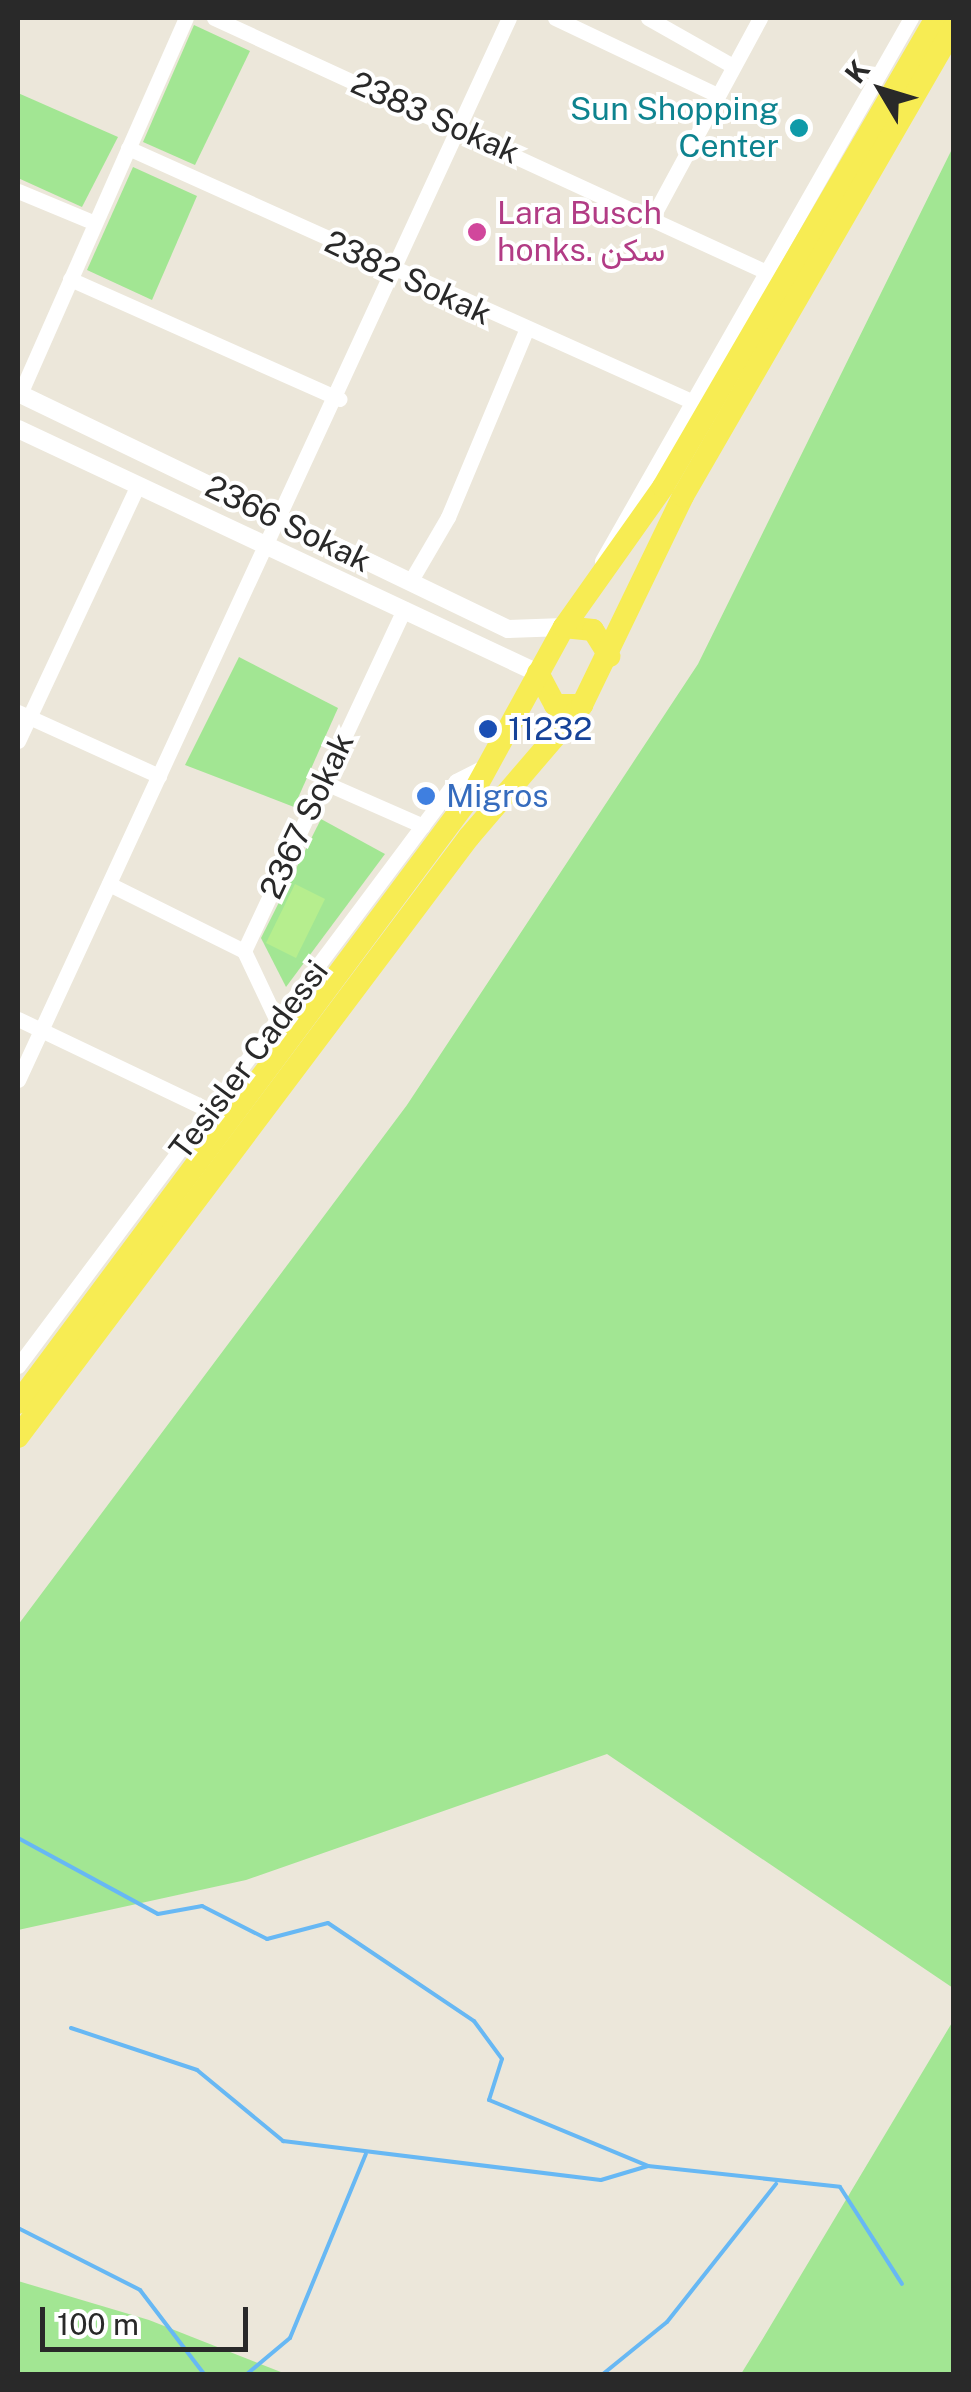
<!DOCTYPE html>
<html>
<head>
<meta charset="utf-8">
<style>
  body { margin:0 }
  #map { position:relative; width:971px; height:2392px; overflow:hidden; background:#ece7da; font-family:"Public Sans",Vazirmatn,sans-serif }
  div>[style] { position:absolute }
  .green>* { inset:0; background:#a2e693 }
  .pitch>* { inset:0; background:#b6ee8e }
  .stream>* { height:4px; margin:-2px; padding:0 2px; transform-origin:2px; border-radius:2px; background:#67b8f4 }
  .minor>* { height:15px; margin:-7.5px; padding:0 7.5px; transform-origin:7.5px; border-radius:7.5px; background:#fff }
  .tertiary>* { height:18px; margin:-9px; padding:0 9px; transform-origin:9px; border-radius:9px; background:#fff }
  .primary>* { height:22px; margin:-11px; padding:0 11px; transform-origin:11px; border-radius:11px; background:#f7ec53 }
  .dots>* { width:28px; height:28px; translate:-50% -50%; box-sizing:border-box; border:5px solid #fff; border-radius:50% }
  span { translate:-50% -50%; white-space:nowrap; text-align:center; line-height:1.15; -webkit-text-stroke:8px #fff; paint-order:stroke }
  .culture-label { font-size:32px; color:#0d838f }
  .right { translate:-100% -50%; text-align:right }
  .street-label { font-size:32px; color:#292929 }
  .hotel-label { font-size:32px; color:#b23c85 }
  .left { translate:0 -50%; text-align:left }
  .transit-label { font-size:32px; color:#164399 }
  .shop-label { font-size:32px; color:#366cbe }
  .frame { position:absolute; inset:0; border:20px solid #292929; pointer-events:none }
  .north { position:absolute; left:831px; top:40px; width:100px; height:100px; -webkit-text-stroke:8px #fff; paint-order:stroke; rotate:308deg; font-size:28px; font-weight:700; line-height:40px; text-align:center; color:#292929 }
  .north::after { content:''; display:block; margin:auto; width:35px; height:45px; background:#292929; clip-path:polygon(50% 0,100% 100%,50% 72%,0 100%) }
  .scale { position:absolute; left:40px; top:2307px; width:208px; height:45px; box-sizing:border-box; border:5px solid #292929; border-top:0; padding-left:12px; font-size:30px; line-height:35px; white-space:nowrap; color:#292929; -webkit-text-stroke:8px #fff; paint-order:stroke }
</style>
</head>
<body>
<div id="map">
  <div class="green">
    <i style="clip-path:polygon(194px 25px,250px 51px,195px 165px,143px 142px)"></i>
    <i style="clip-path:polygon(18px 93px,118px 137px,82px 207px,18px 178px)"></i>
    <i style="clip-path:polygon(953px 147px,953px 1988px,607px 1754px,246px 1880px,18px 1930px,18px 1625px,407px 1105px,698px 664px)"></i>
    <i style="clip-path:polygon(133px 167px,197px 196px,152px 300px,87px 270px)"></i>
    <i style="clip-path:polygon(239px 657px,338px 708px,294px 807px,185px 765px)"></i>
    <i style="clip-path:polygon(321px 819px,385px 854px,286px 987px,261px 938px)"></i>
    <i style="clip-path:polygon(953px 2021px,953px 2374px,741px 2374px,765px 2335px)"></i>
    <i style="clip-path:polygon(18px 2281px,149px 2320px,286px 2374px,18px 2374px)"></i>
  </div>
  <div class="pitch">
    <i style="clip-path:polygon(295px 884px,325px 899px,296px 958px,266px 943px)"></i>
  </div>
  <div class="stream">
    <i style="left:18px;top:1838px;width:159px;rotate:28.5deg"></i>
    <i style="left:158px;top:1914px;width:45px;rotate:-10.3deg"></i>
    <i style="left:202px;top:1906px;width:73px;rotate:26.9deg"></i>
    <i style="left:267px;top:1939px;width:63px;rotate:-14.7deg"></i>
    <i style="left:328px;top:1923px;width:176px;rotate:33.9deg"></i>
    <i style="left:474px;top:2021px;width:47px;rotate:53.6deg"></i>
    <i style="left:502px;top:2059px;width:43px;rotate:107.6deg"></i>
    <i style="left:489px;top:2100px;width:172px;rotate:22.5deg"></i>
    <i style="left:648px;top:2166px;width:193px;rotate:6.2deg"></i>
    <i style="left:840px;top:2187px;width:115px;rotate:57.4deg"></i>
    <i style="left:71px;top:2028px;width:133px;rotate:18.4deg"></i>
    <i style="left:197px;top:2070px;width:112px;rotate:39.5deg"></i>
    <i style="left:283px;top:2141px;width:320px;rotate:7deg"></i>
    <i style="left:601px;top:2180px;width:49px;rotate:-16.6deg"></i>
    <i style="left:18px;top:2228px;width:137px;rotate:26.9deg"></i>
    <i style="left:140px;top:2290px;width:106px;rotate:52.7deg"></i>
    <i style="left:247px;top:2374px;width:56px;rotate:-39.9deg"></i>
    <i style="left:290px;top:2338px;width:199px;rotate:-67.6deg"></i>
    <i style="left:603px;top:2374px;width:82px;rotate:-39.1deg"></i>
    <i style="left:667px;top:2322px;width:176px;rotate:-51.7deg"></i>
  </div>
  <div class="minor">
    <i style="left:214px;top:18px;width:605px;rotate:24.7deg"></i>
    <i style="left:555px;top:18px;width:179px;rotate:25.4deg"></i>
    <i style="left:648px;top:18px;width:98px;rotate:29.5deg"></i>
    <i style="left:128px;top:148px;width:617px;rotate:24.2deg"></i>
    <i style="left:18px;top:191px;width:83px;rotate:22.6deg"></i>
    <i style="left:653px;top:216px;width:225px;rotate:-61.6deg"></i>
    <i style="left:70px;top:279px;width:295px;rotate:24deg"></i>
    <i style="left:20px;top:394px;width:411px;rotate:-66.2deg"></i>
    <i style="left:602px;top:561px;width:625px;rotate:-60.36deg"></i>
    <i style="left:410px;top:582px;width:75px;rotate:-59.7deg"></i>
    <i style="left:448px;top:517px;width:199px;rotate:-67.3deg"></i>
    <i style="left:18px;top:712px;width:155px;rotate:24.4deg"></i>
    <i style="left:18px;top:741px;width:283px;rotate:-64.9deg"></i>
    <i style="left:323px;top:782px;width:109px;rotate:23.7deg"></i>
    <i style="left:109px;top:884px;width:151px;rotate:26.4deg"></i>
    <i style="left:18px;top:1019px;width:214px;rotate:25.5deg"></i>
    <i style="left:278px;top:1023px;width:80px;rotate:-115.3deg"></i>
    <i style="left:244px;top:951px;width:378px;rotate:-64.9deg"></i>
    <i style="left:18px;top:1080px;width:1170px;rotate:-65.19deg"></i>
    <i style="left:18px;top:1366px;width:731px;rotate:-53.18deg"></i>
    <i style="left:456px;top:781px;width:33px;rotate:-27deg"></i>
  </div>
  <div class="tertiary">
    <i style="left:18px;top:393px;width:544px;rotate:25.72deg"></i>
    <i style="left:508px;top:629px;width:56px;rotate:-2deg"></i>
    <i style="left:18px;top:429px;width:574px;rotate:25.14deg"></i>
  </div>
  <div class="primary">
    <i style="left:564px;top:627px;width:29px;rotate:6deg"></i>
    <i style="left:593px;top:630px;width:31px;rotate:58deg"></i>
    <i style="left:538px;top:673px;width:36px;rotate:62deg"></i>
    <i style="left:555px;top:705px;width:27px"></i>
    <i style="left:18px;top:1403px;width:761px;rotate:-53.28deg"></i>
    <i style="left:473px;top:793px;width:189px;rotate:-61.3deg"></i>
    <i style="left:564px;top:627px;width:171px;rotate:-54.7deg"></i>
    <i style="left:663px;top:487px;width:543px;rotate:-59.8deg"></i>
    <i style="left:18px;top:1437px;width:751px;rotate:-53.07deg"></i>
    <i style="left:469px;top:837px;width:174px;rotate:-49.4deg"></i>
    <i style="left:582px;top:705px;width:232px;rotate:-64.2deg"></i>
    <i style="left:683px;top:496px;width:542px;rotate:-59.98deg"></i>
  </div>
  <div class="dots">
    <i style="left:799px;top:128px;background:#0f9aa8"></i>
    <i style="left:477px;top:232px;background:#d1479c"></i>
    <i style="left:488px;top:729px;background:#1a4fb4"></i>
    <i style="left:426px;top:796px;background:#3f7fe0"></i>
  </div>
  <div class="culture-label">
    <span class="right" style="left:779px;top:128px">Sun Shopping<br>Center</span>
  </div>
  <div class="street-label">
    <span style="left:435px;top:118px;rotate:24deg">2383 Sokak</span>
    <span style="left:408px;top:278px;rotate:25deg">2382 Sokak</span>
    <span style="left:288px;top:524px;rotate:26deg">2366 Sokak</span>
    <span style="left:307px;top:816px;rotate:-65deg">2367 Sokak</span>
    <span style="left:249px;top:1060px;rotate:-53deg">Tesisler Cadessi</span>
  </div>
  <div class="hotel-label">
    <span class="left" style="left:497px;top:232px">Lara Busch<br>honks. سكن</span>
  </div>
  <div class="transit-label">
    <span class="left" style="left:508px;top:729px">11232</span>
  </div>
  <div class="shop-label">
    <span class="left" style="left:446px;top:796px">Migros</span>
  </div>
  <div class="frame"></div>
  <div class="north">K</div>
  <div class="scale">100 m</div>
</div>
</body>
</html>
